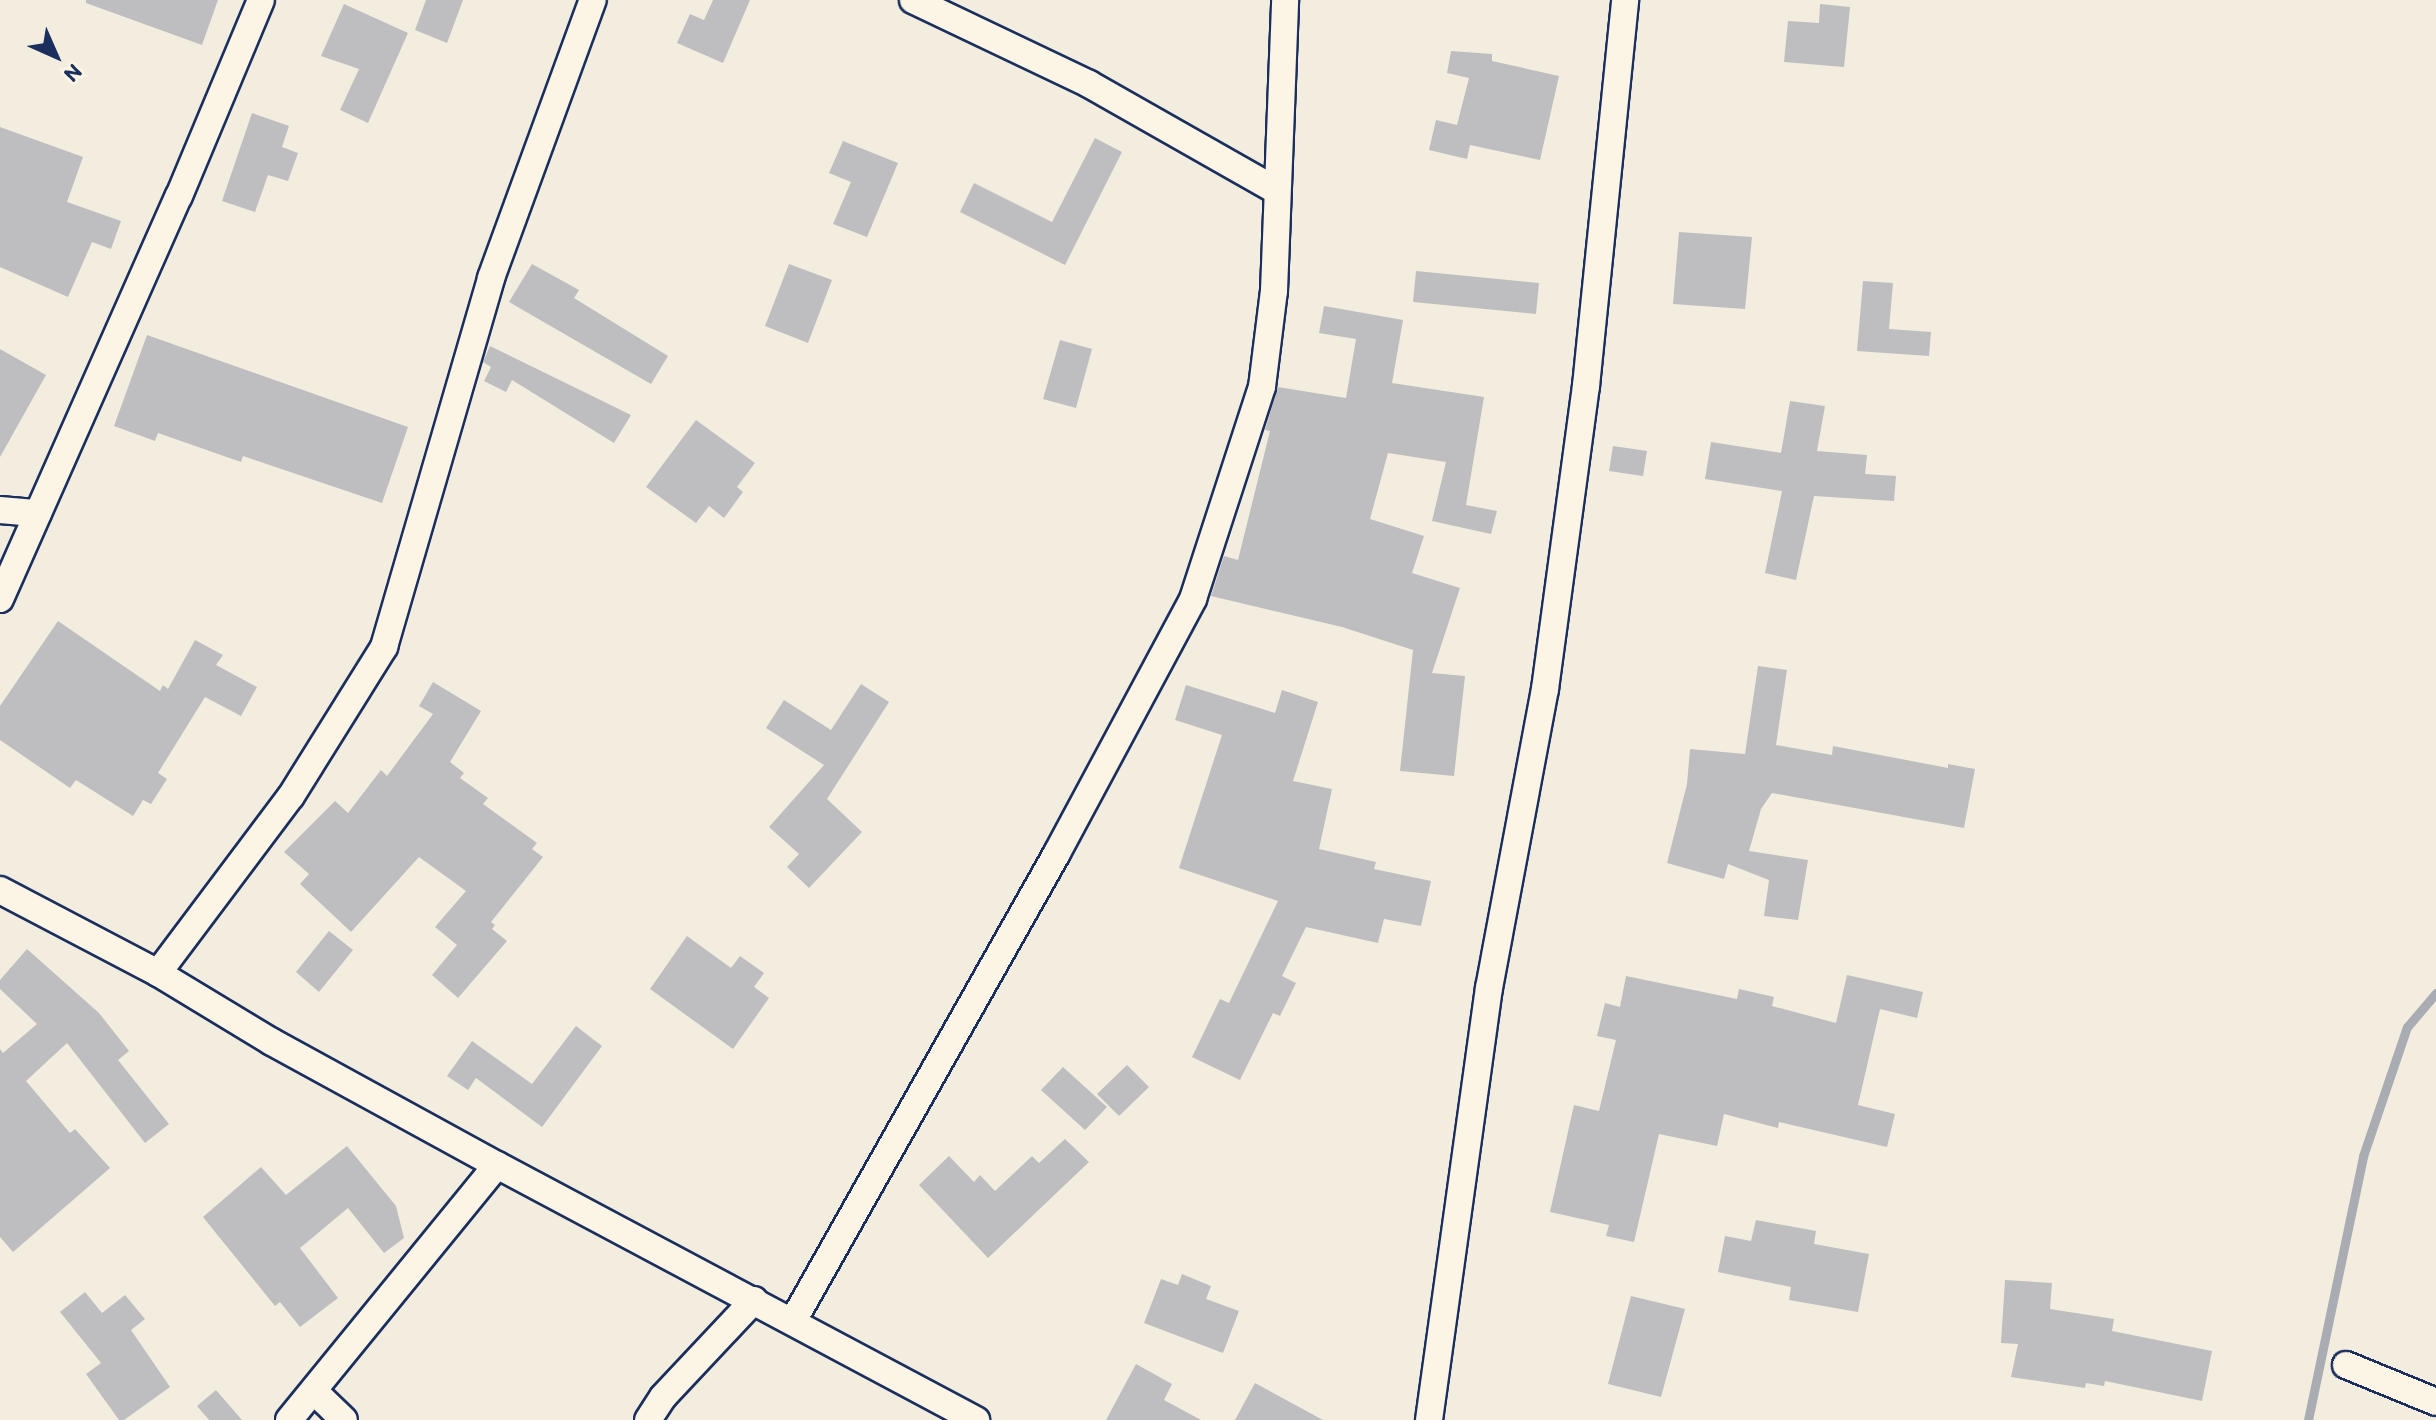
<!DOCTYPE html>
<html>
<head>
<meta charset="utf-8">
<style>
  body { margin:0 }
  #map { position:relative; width:2436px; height:1420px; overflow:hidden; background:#f3ede0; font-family:Itim,sans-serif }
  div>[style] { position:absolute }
  .stream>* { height:9px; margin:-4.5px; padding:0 4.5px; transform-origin:4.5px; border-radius:4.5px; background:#a9acb3 }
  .building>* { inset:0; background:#bebec0 }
  .roads { filter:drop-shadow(2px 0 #1b2f5e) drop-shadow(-2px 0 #1b2f5e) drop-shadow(0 2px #1b2f5e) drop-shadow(0 -2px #1b2f5e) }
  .street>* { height:26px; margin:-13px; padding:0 13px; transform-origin:13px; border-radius:13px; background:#fcf5e5 }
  span { translate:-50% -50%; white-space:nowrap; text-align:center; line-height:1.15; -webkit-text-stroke:8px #fcf5e5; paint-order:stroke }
  .north { position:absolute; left:16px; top:16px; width:80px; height:80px; -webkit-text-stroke:6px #fcf5e5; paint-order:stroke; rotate:135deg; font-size:22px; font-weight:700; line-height:32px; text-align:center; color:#1b2f5e }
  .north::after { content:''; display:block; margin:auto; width:28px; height:36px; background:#1b2f5e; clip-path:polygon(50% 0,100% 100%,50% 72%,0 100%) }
</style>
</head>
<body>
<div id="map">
  <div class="stream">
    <i style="left:2308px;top:1420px;width:270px;rotate:-78.2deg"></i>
    <i style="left:2363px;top:1156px;width:136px;rotate:-71.2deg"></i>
    <i style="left:2407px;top:1027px;width:45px;rotate:-49.5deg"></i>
  </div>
  <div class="building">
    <i style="clip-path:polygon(86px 0,218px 0,202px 45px,86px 3px)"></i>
    <i style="clip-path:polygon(426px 0,463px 0,447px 43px,415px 30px)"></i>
    <i style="clip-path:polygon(713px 0,750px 0,723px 63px,677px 43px,690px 14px,704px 20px)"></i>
    <i style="clip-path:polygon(344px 4px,408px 33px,368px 123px,340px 110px,359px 69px,321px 56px)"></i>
    <i style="clip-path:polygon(1820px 4px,1850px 7px,1844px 67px,1784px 62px,1788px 21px,1819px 23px)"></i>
    <i style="clip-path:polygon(1451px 51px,1492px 54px,1492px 61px,1559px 76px,1540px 160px,1470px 145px,1467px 159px,1429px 150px,1436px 120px,1457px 125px,1469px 78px,1447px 73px)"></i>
    <i style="clip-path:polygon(252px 113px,289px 126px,282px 147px,298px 153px,288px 181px,268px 175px,255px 212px,222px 201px)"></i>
    <i style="clip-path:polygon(0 127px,83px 157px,67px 202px,121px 221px,111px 249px,92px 242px,68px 297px,0 267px)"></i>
    <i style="clip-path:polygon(1095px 138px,1122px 152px,1065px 265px,960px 212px,974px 183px,1052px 222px)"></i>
    <i style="clip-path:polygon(843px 141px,898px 163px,867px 237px,833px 224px,851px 182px,829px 173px)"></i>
    <i style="clip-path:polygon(1679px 232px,1752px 237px,1745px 309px,1673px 304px)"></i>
    <i style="clip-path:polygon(532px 264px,579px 290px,574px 298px,668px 356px,651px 384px,509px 302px)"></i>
    <i style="clip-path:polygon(789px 264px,832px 280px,808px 343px,765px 326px)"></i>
    <i style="clip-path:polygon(1416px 271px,1539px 283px,1536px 314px,1413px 302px)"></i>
    <i style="clip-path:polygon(1863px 281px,1893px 283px,1889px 329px,1931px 332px,1929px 356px,1857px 351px)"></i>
    <i style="clip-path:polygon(1324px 306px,1403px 320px,1392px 383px,1484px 397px,1466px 505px,1497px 511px,1491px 534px,1432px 521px,1446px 462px,1388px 453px,1370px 519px,1424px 536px,1412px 573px,1460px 588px,1432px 673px,1465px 676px,1454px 776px,1400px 771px,1413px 650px,1342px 627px,1211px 596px,1224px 556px,1238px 560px,1270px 431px,1265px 430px,1278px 387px,1346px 398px,1356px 339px,1319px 333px)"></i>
    <i style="clip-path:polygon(147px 335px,408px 427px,382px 503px,243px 456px,241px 462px,158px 433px,155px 441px,114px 426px)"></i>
    <i style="clip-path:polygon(1060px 340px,1092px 349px,1076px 408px,1043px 399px)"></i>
    <i style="clip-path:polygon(490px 346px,631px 415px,614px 443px,512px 380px,506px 392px,484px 381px,491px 367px,483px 362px)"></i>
    <i style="clip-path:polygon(0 349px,46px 375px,0 457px)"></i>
    <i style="clip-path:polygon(1790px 401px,1825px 406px,1817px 451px,1867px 455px,1865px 474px,1896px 476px,1894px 501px,1814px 496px,1796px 580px,1765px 573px,1782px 491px,1705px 479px,1711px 442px,1781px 453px)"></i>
    <i style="clip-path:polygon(696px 420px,755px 463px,737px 487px,743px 492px,724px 518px,709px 506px,696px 523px,646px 487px)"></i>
    <i style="clip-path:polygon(1613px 446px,1647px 451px,1643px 476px,1609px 471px)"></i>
    <i style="clip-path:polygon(58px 621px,160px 691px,163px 685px,168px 689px,195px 640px,223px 655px,216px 665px,257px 687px,241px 716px,205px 697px,158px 773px,167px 779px,151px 804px,143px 800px,133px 816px,76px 780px,70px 788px,0 740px,0 706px)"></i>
    <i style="clip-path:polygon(1758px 666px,1787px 670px,1776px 745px,1832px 755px,1833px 746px,1948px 768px,1948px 764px,1975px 769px,1964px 828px,1772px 793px,1761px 809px,1749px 851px,1808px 860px,1798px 920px,1764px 916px,1769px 880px,1728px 864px,1724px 879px,1667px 863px,1687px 784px,1690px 749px,1745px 754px)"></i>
    <i style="clip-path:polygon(433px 682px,481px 711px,450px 762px,464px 773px,460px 778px,488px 798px,483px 804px,537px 843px,532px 849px,543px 857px,491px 922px,495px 925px,492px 929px,507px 941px,458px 998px,432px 975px,457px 945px,435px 927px,466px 891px,419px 857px,351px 932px,300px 884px,309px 874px,284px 852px,335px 801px,348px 813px,381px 770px,387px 776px,433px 714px,419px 706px)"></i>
    <i style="clip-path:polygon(861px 684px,889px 702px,827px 799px,862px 832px,809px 888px,787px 867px,799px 854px,769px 827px,824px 765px,766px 728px,784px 700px,831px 730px)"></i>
    <i style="clip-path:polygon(1186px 685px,1275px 713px,1282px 690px,1318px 702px,1293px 781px,1332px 789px,1319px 849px,1376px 862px,1374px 869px,1431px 881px,1421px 926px,1384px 919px,1378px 943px,1306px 927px,1282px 976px,1296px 983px,1280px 1016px,1273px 1013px,1240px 1080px,1192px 1057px,1220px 999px,1229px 1003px,1278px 901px,1179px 868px,1222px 735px,1175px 720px)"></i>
    <i style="clip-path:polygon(329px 931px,353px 950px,319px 992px,296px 972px)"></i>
    <i style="clip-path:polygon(687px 936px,731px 968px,740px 956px,764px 973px,754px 987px,769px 998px,733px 1049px,650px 989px)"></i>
    <i style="clip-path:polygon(27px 949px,99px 1013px,129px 1051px,118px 1060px,169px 1124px,145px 1143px,67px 1043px,26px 1081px,70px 1133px,75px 1129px,110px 1168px,13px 1252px,0 1237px,0 1049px,3px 1053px,37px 1024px,0 989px,0 980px)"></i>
    <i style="clip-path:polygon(1847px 975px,1923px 992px,1917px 1018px,1880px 1009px,1858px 1105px,1895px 1114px,1887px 1147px,1779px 1122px,1778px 1128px,1724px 1114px,1717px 1146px,1659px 1134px,1634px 1242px,1606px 1236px,1609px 1225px,1550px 1212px,1574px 1105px,1599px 1111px,1616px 1040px,1597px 1036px,1605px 1003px,1620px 1007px,1626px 976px,1737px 999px,1739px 989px,1774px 997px,1772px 1006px,1836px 1023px)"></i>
    <i style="clip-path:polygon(576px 1026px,602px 1046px,542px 1127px,476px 1078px,468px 1090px,447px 1076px,472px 1041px,532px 1084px)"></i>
    <i style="clip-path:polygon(1127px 1065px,1149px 1087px,1119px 1116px,1097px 1094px)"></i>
    <i style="clip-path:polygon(1063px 1067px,1107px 1107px,1085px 1130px,1041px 1090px)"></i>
    <i style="clip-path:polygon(1065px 1139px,1089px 1162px,988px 1258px,919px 1185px,949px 1156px,974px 1182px,980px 1175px,995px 1191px,1032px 1156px,1039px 1163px)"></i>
    <i style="clip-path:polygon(347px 1146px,396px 1206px,404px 1238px,384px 1253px,348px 1208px,300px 1248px,338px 1298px,300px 1327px,280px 1302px,275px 1306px,203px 1217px,261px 1167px,286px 1195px)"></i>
    <i style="clip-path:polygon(1756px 1220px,1816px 1231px,1814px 1244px,1869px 1254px,1858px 1312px,1789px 1300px,1791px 1287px,1718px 1272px,1725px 1236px,1751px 1241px)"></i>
    <i style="clip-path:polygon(1182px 1274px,1211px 1286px,1206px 1299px,1239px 1311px,1223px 1353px,1144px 1323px,1161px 1279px,1178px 1285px)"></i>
    <i style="clip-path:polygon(2005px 1280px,2052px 1283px,2050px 1309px,2114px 1319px,2112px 1331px,2212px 1351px,2202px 1401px,2105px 1381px,2104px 1386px,2086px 1383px,2085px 1388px,2011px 1377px,2018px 1344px,2001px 1343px)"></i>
    <i style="clip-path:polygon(85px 1292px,102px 1313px,125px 1295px,145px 1319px,131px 1330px,170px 1387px,124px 1420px,119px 1420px,86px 1374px,101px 1363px,60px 1312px)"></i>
    <i style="clip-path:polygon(1631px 1296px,1685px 1309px,1661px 1397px,1608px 1384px)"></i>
    <i style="clip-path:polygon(1136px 1364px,1172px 1384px,1164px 1400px,1201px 1420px,1106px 1420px)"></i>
    <i style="clip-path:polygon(1255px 1383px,1323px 1420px,1235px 1420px)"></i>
    <i style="clip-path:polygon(216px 1390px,242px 1420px,209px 1420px,197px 1406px)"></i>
  </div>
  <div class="roads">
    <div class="street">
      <i style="left:913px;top:0;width:195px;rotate:25.5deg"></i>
      <i style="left:1089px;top:84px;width:216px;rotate:29.6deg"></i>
      <i style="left:0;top:510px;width:38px;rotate:5deg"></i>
      <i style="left:0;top:599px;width:441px;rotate:-66.1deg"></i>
      <i style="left:179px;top:196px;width:212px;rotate:-67.3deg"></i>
      <i style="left:0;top:890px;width:178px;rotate:27.7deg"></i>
      <i style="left:158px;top:973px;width:133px;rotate:31.2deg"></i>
      <i style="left:272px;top:1042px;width:256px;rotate:28.7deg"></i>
      <i style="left:497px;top:1165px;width:543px;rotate:28.03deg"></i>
      <i style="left:158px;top:973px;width:221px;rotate:-53.1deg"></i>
      <i style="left:291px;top:796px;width:176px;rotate:-58deg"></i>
      <i style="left:384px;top:647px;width:384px;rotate:-73.8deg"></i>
      <i style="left:491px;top:278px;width:296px;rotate:-69.9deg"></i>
      <i style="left:793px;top:1321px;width:537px;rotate:-60.57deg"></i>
      <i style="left:1057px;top:853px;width:288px;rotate:-61.8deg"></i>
      <i style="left:1193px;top:599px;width:223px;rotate:-72deg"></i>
      <i style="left:1262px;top:387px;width:97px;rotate:-82.9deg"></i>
      <i style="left:1274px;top:291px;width:291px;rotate:-87.8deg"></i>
      <i style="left:2346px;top:1365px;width:97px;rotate:22.3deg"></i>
      <i style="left:315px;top:1392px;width:40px;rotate:44deg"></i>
      <i style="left:289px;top:1420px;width:329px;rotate:-50.8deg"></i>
      <i style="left:648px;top:1420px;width:27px;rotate:-57deg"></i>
      <i style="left:663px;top:1397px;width:133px;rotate:-46.8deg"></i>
      <i style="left:1429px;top:1420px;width:436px;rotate:-82.1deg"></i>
      <i style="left:1489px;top:988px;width:304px;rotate:-79.4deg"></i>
      <i style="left:1545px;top:689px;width:306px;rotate:-82.3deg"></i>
      <i style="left:1586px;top:386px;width:388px;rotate:-84.2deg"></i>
    </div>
  </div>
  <div class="north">N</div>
</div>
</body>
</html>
